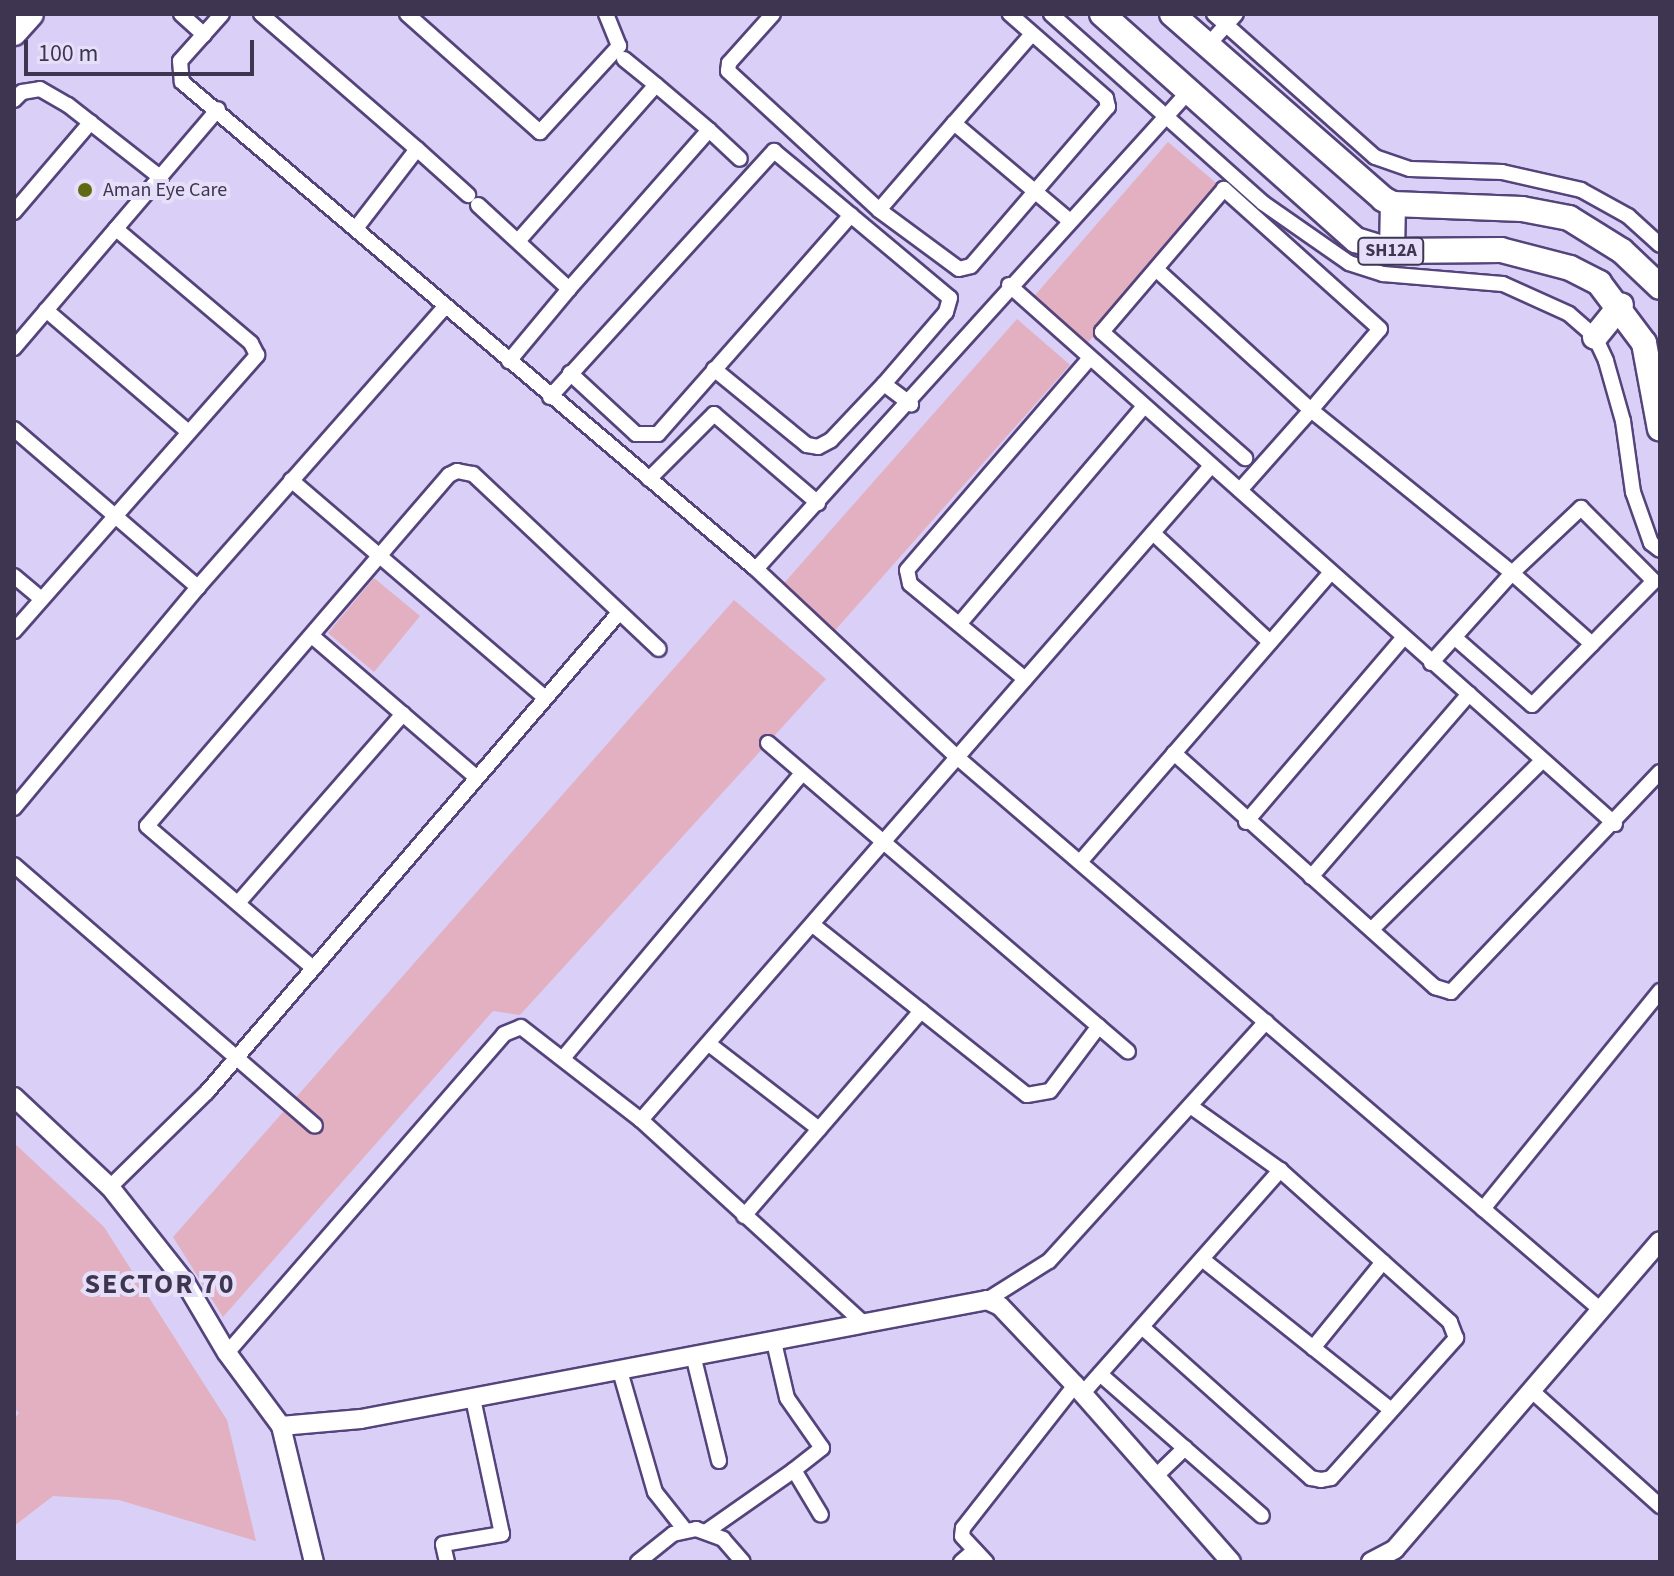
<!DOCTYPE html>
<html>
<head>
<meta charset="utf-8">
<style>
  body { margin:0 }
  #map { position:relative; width:1674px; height:1576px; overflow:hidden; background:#d9cff7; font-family:"Source Sans 3",sans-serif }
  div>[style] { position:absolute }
  .green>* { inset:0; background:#e2b0c1 }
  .roads { filter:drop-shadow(2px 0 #55447c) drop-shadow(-2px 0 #55447c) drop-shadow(0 2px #55447c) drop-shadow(0 -2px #55447c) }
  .minor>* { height:14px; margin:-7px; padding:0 7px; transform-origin:7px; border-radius:7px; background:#fff }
  .tertiary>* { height:18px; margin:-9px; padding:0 9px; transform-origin:9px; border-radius:9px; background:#fff }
  .primary>* { height:24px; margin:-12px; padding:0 12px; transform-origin:12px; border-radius:12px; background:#fff }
  .dots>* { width:22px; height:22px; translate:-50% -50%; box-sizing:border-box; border:4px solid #e5dffa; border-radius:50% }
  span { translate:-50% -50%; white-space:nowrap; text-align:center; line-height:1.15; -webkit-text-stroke:8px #e5dffa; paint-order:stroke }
  .shield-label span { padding:2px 6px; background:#e5dffa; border:2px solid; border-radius:6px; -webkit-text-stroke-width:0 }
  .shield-label { font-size:18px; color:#3e3651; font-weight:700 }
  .poi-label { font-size:20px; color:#3e3651 }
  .left { translate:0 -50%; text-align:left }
  .district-label { font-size:28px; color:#3e3651; font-weight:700; letter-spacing:2px }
  .frame { position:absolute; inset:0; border:16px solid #3e3651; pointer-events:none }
  .scale { position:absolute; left:24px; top:40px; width:230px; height:36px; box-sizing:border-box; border:4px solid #3e3651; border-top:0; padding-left:10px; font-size:24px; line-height:28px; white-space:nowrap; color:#3e3651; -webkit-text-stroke:6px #e5dffa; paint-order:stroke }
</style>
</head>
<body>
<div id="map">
  <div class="green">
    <i style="clip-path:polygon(1168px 142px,1222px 188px,1084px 347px,1030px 301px)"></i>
    <i style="clip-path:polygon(1017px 319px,1070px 365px,830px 636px,778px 590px)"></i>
    <i style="clip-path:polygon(374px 578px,420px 616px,374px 672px,328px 633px)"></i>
    <i style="clip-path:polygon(734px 600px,826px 679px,520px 1015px,493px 1011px,223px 1317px,173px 1237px)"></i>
    <i style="clip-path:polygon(14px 1143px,104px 1227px,227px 1420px,256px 1541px,119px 1500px,53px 1496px,14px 1526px,14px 1419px,19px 1413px,14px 1408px)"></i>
  </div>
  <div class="roads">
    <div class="minor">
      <i style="left:181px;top:14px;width:31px;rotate:42deg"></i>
      <i style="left:222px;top:14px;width:63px;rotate:131.8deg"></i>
      <i style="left:180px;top:61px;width:21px;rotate:85deg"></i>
      <i style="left:182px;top:82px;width:753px;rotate:40.31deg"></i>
      <i style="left:756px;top:569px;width:277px;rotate:43.1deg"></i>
      <i style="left:958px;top:758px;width:847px;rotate:40.65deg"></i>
      <i style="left:261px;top:14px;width:206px;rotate:40.9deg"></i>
      <i style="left:417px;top:149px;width:98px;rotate:127.6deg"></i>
      <i style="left:407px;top:14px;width:178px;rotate:41.6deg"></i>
      <i style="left:540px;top:132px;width:117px;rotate:-47.4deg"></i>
      <i style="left:619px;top:46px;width:35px;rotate:-112deg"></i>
      <i style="left:773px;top:14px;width:66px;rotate:131.9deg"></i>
      <i style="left:729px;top:63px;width:8px;rotate:97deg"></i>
      <i style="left:728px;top:71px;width:205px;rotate:42.6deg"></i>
      <i style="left:879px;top:210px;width:99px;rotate:36.4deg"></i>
      <i style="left:959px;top:269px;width:12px;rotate:-14deg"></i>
      <i style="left:971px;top:266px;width:210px;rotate:-49.3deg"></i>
      <i style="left:1108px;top:107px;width:9px;rotate:-103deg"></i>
      <i style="left:1106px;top:98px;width:128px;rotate:-138.8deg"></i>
      <i style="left:1051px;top:14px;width:284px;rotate:41.7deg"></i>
      <i style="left:1263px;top:203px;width:105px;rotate:34.9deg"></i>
      <i style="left:1349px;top:263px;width:36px;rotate:18deg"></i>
      <i style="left:1383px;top:274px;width:120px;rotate:4.8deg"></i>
      <i style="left:1503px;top:284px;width:72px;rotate:24.4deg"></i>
      <i style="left:1569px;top:314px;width:35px;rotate:41deg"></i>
      <i style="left:1595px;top:337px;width:26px;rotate:65deg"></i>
      <i style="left:1606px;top:361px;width:62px;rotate:74.2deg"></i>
      <i style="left:1623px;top:421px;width:72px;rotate:82deg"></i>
      <i style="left:1633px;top:492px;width:54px;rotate:70.6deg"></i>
      <i style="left:1651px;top:543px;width:11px;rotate:38deg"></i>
      <i style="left:1214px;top:14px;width:215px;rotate:41.6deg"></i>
      <i style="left:1375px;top:157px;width:37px;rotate:19deg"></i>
      <i style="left:1410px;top:169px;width:92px;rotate:1.9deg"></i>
      <i style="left:1502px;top:172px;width:81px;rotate:12.8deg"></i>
      <i style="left:1581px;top:190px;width:54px;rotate:29deg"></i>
      <i style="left:1628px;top:216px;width:43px;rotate:42.2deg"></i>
      <i style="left:1032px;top:34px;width:118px;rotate:131.2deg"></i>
      <i style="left:954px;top:123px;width:152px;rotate:40.2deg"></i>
      <i style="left:1207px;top:46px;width:43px;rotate:-47.8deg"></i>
      <i style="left:624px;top:59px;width:41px;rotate:39.1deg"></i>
      <i style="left:14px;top:100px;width:11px;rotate:-45deg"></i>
      <i style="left:22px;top:92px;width:18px;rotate:-9deg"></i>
      <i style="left:40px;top:89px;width:32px;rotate:30deg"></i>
      <i style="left:68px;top:105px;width:118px;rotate:38.1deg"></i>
      <i style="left:709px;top:130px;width:42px;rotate:43.1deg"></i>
      <i style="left:417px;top:149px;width:69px;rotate:42deg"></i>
      <i style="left:478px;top:205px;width:124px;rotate:42.7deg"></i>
      <i style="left:569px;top:289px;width:94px;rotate:129.8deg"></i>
      <i style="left:879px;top:210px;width:115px;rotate:-49.2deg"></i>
      <i style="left:14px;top:212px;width:118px;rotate:-49.5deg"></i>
      <i style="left:518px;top:241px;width:208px;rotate:-48.5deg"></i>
      <i style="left:656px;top:85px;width:70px;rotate:40.3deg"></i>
      <i style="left:709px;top:130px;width:212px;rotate:131.4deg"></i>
      <i style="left:1157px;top:270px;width:208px;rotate:42.3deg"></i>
      <i style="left:1311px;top:410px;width:106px;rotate:-49.6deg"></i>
      <i style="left:1380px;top:329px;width:210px;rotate:-138.1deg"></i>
      <i style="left:1224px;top:189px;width:188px;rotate:130.5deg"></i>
      <i style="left:1102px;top:332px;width:191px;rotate:41.4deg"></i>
      <i style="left:1009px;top:285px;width:811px;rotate:41.65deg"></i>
      <i style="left:46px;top:310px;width:186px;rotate:40.6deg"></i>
      <i style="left:14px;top:348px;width:314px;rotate:-49.5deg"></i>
      <i style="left:714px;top:369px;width:120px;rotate:39.3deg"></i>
      <i style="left:807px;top:445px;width:11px;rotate:10deg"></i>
      <i style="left:818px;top:447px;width:15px;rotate:-28deg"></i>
      <i style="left:831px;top:440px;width:77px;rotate:-46.6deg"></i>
      <i style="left:570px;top:373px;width:90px;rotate:42.7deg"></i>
      <i style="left:636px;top:434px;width:22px"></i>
      <i style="left:658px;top:434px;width:292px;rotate:-48.6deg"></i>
      <i style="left:550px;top:397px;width:333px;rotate:-47.7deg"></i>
      <i style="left:774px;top:151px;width:229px;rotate:39.9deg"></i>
      <i style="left:950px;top:298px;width:15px;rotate:106deg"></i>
      <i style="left:946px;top:312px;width:95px;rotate:130.7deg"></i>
      <i style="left:884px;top:384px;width:34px;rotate:37deg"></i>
      <i style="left:14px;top:429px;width:243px;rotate:40.7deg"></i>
      <i style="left:649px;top:479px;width:92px;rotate:-45deg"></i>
      <i style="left:714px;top:414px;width:137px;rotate:40.6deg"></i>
      <i style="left:291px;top:480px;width:335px;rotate:40.6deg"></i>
      <i style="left:1240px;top:490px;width:107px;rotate:-48.4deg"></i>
      <i style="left:1311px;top:410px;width:259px;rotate:39deg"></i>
      <i style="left:1512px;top:573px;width:95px;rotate:-43.3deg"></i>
      <i style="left:1581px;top:508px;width:103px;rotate:45deg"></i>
      <i style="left:1654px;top:581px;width:174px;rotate:134.5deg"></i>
      <i style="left:1532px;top:705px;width:103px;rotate:-138.9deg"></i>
      <i style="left:1153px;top:533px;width:160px;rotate:43deg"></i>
      <i style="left:756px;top:569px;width:646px;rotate:-47.82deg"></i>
      <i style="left:14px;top:576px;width:35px;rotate:40deg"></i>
      <i style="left:961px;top:622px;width:283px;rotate:-49.7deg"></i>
      <i style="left:14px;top:631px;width:368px;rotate:-48.6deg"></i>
      <i style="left:257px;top:355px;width:13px;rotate:-117deg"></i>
      <i style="left:251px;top:343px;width:177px;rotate:-139.8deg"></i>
      <i style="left:312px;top:636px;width:216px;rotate:40.7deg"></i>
      <i style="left:1431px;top:663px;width:121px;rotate:-48deg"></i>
      <i style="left:1512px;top:573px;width:107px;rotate:41.6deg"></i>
      <i style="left:1025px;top:679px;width:149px;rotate:-140.4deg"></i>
      <i style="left:910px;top:584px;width:14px;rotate:-102deg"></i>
      <i style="left:907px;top:570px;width:280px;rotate:-49.2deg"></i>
      <i style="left:768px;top:743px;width:474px;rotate:40.6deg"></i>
      <i style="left:1174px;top:753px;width:351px;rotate:41.9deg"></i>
      <i style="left:1435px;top:987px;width:17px;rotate:17deg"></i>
      <i style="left:1451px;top:992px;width:303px;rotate:-46.5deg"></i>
      <i style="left:14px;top:808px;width:288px;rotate:-50.2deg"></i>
      <i style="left:198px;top:587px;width:372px;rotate:-48.6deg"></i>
      <i style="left:1246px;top:822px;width:242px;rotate:-49.5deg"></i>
      <i style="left:1080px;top:862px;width:380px;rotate:-49.1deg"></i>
      <i style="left:14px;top:865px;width:398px;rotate:40.9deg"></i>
      <i style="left:1311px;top:877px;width:242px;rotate:-49.2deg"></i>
      <i style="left:238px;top:903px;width:251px;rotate:-48.9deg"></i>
      <i style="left:813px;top:925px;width:273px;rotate:38.5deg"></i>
      <i style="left:1027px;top:1095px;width:23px;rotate:-10deg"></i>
      <i style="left:1050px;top:1091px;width:81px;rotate:-53deg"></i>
      <i style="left:1372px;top:929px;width:239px;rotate:-44.7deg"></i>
      <i style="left:312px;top:967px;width:217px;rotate:-139.5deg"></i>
      <i style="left:147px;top:826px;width:463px;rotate:-49.3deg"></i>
      <i style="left:449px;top:475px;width:9px;rotate:-27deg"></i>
      <i style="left:457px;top:471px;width:16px;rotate:11deg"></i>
      <i style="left:473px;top:474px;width:255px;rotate:43.3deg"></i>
      <i style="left:709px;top:1044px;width:139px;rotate:37.7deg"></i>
      <i style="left:564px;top:1057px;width:371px;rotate:-50deg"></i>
      <i style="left:641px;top:1120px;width:868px;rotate:-48.93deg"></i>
      <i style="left:110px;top:1187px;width:136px;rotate:-44.4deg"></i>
      <i style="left:207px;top:1092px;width:630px;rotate:-49.31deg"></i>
      <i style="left:1483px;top:1209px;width:281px;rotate:-50.9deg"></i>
      <i style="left:744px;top:1216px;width:271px;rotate:-49.2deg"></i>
      <i style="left:1202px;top:1259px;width:242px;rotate:38.6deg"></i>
      <i style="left:987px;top:1300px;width:73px;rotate:-32.2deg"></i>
      <i style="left:1049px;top:1261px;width:323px;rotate:-47.8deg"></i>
      <i style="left:1142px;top:1327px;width:227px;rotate:41.8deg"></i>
      <i style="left:1311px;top:1478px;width:10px;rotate:11deg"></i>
      <i style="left:1321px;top:1480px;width:10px;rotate:-11deg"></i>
      <i style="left:1331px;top:1478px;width:188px;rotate:-48.2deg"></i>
      <i style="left:1456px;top:1338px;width:17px;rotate:-111deg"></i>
      <i style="left:1450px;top:1322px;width:228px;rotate:-138.2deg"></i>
      <i style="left:1280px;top:1170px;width:107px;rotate:-144.5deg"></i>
      <i style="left:774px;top:1342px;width:57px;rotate:76.9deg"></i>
      <i style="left:787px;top:1398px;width:61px;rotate:55deg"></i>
      <i style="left:822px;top:1448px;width:36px;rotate:142deg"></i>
      <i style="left:794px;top:1470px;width:52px;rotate:59deg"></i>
      <i style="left:1313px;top:1348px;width:111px;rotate:-50.9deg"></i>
      <i style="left:227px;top:1353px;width:422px;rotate:-49deg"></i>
      <i style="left:504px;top:1034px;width:18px;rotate:-22deg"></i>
      <i style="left:521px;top:1027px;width:152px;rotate:37.8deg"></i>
      <i style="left:641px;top:1120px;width:301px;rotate:42.4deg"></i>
      <i style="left:694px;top:1359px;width:105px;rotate:76.2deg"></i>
      <i style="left:620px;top:1371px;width:126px;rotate:73.9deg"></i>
      <i style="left:655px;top:1492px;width:48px;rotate:51.7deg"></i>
      <i style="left:1100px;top:1374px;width:215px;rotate:41.2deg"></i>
      <i style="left:1533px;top:1392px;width:171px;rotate:41.9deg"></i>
      <i style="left:1083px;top:1393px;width:298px;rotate:-48.5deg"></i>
      <i style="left:1157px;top:1475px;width:39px;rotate:-44deg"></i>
      <i style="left:707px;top:1531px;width:106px;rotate:-35deg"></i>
      <i style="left:447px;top:1562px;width:18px;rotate:-103deg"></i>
      <i style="left:443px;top:1544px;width:60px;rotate:-9.6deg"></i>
      <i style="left:502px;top:1534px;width:138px;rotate:-102.1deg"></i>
      <i style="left:638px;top:1562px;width:45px;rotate:-38.7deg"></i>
      <i style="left:673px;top:1534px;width:24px;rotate:-12deg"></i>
      <i style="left:696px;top:1529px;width:29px;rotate:20deg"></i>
      <i style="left:723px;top:1539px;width:30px;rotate:49deg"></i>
      <i style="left:961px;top:1562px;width:18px;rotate:-41deg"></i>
      <i style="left:986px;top:1562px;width:35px;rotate:-133deg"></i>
      <i style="left:962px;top:1536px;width:8px;rotate:-83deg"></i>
      <i style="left:963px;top:1528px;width:182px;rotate:-51.9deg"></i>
    </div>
    <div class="tertiary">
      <i style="left:14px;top:1097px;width:132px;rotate:43.2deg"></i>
      <i style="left:110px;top:1187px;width:121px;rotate:51.7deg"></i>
      <i style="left:185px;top:1282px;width:82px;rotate:59.4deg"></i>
      <i style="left:227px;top:1353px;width:91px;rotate:53.5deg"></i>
      <i style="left:281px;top:1426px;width:80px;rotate:-5deg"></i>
      <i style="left:361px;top:1419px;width:637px;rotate:-10.76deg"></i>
      <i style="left:987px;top:1300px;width:14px;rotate:25deg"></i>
      <i style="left:1000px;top:1306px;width:109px;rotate:46.5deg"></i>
      <i style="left:1075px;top:1385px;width:236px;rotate:48.6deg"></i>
      <i style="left:281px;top:1426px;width:140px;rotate:76.4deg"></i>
      <i style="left:1371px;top:1562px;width:27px;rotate:-28deg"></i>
      <i style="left:1395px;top:1549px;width:406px;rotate:-49.3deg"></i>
    </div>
    <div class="primary">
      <i style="left:1102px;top:14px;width:340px;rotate:41.7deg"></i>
      <i style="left:1356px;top:240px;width:38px;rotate:17deg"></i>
      <i style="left:1392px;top:251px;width:109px;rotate:-0.5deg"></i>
      <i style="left:1501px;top:250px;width:71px;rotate:14.6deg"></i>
      <i style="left:1570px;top:268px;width:33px;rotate:27deg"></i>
      <i style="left:1599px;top:283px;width:75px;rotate:53.1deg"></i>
      <i style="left:1644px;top:343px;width:87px;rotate:79.5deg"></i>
      <i style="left:1172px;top:14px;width:281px;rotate:41.2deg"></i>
      <i style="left:1383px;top:199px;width:11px;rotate:27deg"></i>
      <i style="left:1393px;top:204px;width:129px;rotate:2.2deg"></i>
      <i style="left:1522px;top:209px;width:48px;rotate:10.8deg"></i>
      <i style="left:1569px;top:218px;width:62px;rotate:31.9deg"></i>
      <i style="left:1622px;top:251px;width:52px;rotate:43.5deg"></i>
      <i style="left:14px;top:33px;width:25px;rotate:-48deg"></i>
      <i style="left:1392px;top:251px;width:47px;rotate:-88.8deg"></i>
      <i style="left:1595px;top:337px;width:41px;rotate:-50.9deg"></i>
    </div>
  </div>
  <div class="dots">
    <i style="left:85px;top:190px;background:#5f6a10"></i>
  </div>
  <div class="shield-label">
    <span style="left:1391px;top:251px">SH12A</span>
  </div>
  <div class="poi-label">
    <span class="left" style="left:103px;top:190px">Aman Eye Care</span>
  </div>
  <div class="district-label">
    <span style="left:160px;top:1284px">SECTOR 70</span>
  </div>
  <div class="frame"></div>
  <div class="scale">100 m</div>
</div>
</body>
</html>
